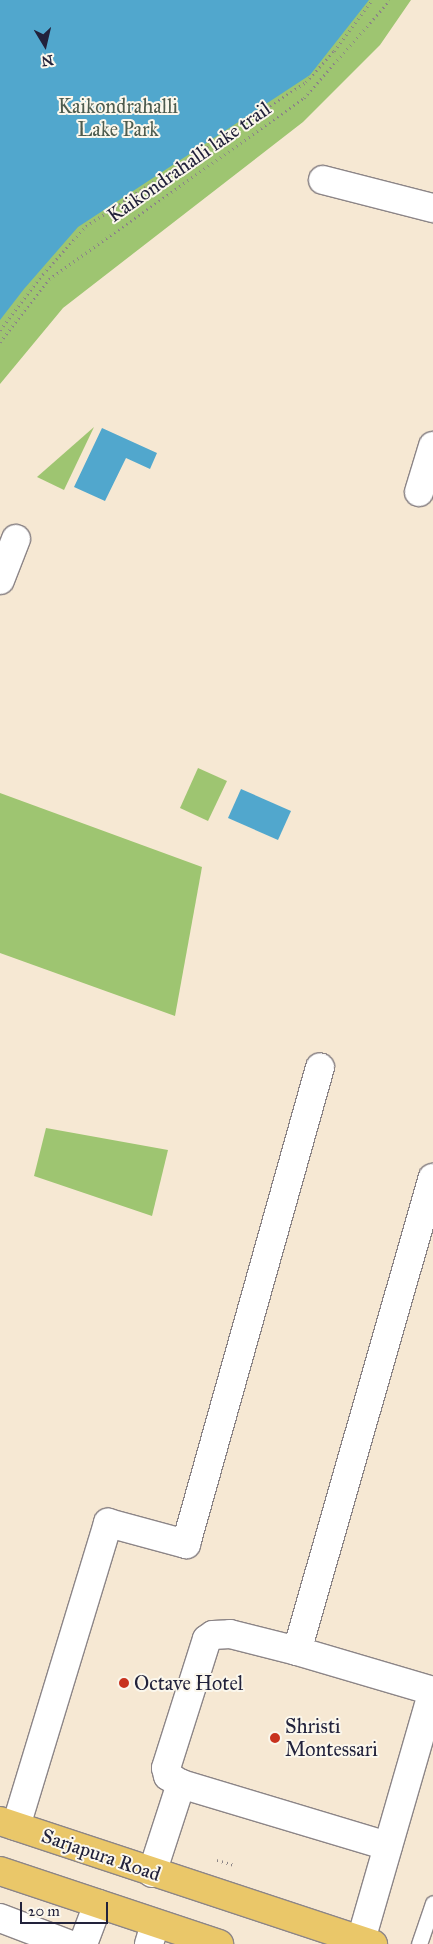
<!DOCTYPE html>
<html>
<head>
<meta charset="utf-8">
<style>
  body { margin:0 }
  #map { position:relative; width:433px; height:1944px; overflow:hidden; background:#f6e8d3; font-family:"IM FELL Great Primer",serif }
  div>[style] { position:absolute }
  .green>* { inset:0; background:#9ec571 }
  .water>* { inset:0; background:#51a7cd }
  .path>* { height:3px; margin-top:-1.5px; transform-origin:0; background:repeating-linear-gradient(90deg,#8c8587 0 1px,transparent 0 5px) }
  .roads { filter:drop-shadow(1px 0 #8c8587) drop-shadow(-1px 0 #8c8587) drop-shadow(0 1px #8c8587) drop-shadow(0 -1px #8c8587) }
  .lane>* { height:15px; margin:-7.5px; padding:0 7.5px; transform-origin:7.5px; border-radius:7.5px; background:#fff }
  .street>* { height:28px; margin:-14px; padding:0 14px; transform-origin:14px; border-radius:14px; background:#fff }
  .primary>* { height:28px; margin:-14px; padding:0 14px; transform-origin:14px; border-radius:14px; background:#eac769 }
  .dots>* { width:14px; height:14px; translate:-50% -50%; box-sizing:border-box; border:2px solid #fbf7ec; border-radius:50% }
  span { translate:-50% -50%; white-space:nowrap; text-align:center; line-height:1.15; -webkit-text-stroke:4px #fbf7ec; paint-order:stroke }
  .park-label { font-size:20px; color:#4d5b4e }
  .street-label { font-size:20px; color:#22223b }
  .poi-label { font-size:20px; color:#22223b }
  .left { translate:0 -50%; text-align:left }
  .north { position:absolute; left:20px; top:20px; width:50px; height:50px; -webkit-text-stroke:4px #fbf7ec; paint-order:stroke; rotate:171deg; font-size:14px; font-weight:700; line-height:20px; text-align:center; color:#22223b }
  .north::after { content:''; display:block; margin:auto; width:18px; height:22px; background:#22223b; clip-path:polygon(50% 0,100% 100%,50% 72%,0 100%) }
  .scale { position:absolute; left:20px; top:1902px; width:88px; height:22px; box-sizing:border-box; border:2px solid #22223b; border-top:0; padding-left:6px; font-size:15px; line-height:18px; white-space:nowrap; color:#22223b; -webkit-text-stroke:4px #fbf7ec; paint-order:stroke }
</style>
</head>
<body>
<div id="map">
  <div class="green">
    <i style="clip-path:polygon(0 0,411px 0,380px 45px,303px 122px,63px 308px,0 384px)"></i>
    <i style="clip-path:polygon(94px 427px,64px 490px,37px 477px)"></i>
    <i style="clip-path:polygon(198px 768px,227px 781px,208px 821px,180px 808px)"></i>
    <i style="clip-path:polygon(0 793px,202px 867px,175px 1016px,0 953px)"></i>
    <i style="clip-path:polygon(46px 1128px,168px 1150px,152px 1216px,34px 1176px)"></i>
  </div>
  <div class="water">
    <i style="clip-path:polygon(0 0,369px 0,310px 75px,78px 227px,24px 289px,0 320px)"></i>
    <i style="clip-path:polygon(102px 428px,157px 453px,150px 469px,126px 458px,105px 501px,74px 487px)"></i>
    <i style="clip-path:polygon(241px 789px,291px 811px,278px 840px,228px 818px)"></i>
  </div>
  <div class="path">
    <i style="left:0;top:330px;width:71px;rotate:-52.5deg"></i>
    <i style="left:43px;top:274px;width:64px;rotate:-48.1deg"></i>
    <i style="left:86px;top:226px;width:263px;rotate:-33.2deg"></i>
    <i style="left:306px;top:82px;width:42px;rotate:-47.9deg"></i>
    <i style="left:334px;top:51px;width:64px;rotate:-53.3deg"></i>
    <i style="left:0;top:342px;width:80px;rotate:-52.1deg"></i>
    <i style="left:49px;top:279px;width:313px;rotate:-35.4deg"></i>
    <i style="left:304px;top:98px;width:130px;rotate:-48.7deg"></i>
    <i style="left:217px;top:1860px;width:19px;rotate:16deg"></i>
  </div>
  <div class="roads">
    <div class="lane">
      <i style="left:419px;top:1944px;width:43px;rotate:-71.1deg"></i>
    </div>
    <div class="street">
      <i style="left:323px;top:180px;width:114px;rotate:14.3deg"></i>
      <i style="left:419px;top:492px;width:48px;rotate:-73.1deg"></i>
      <i style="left:0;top:580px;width:44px;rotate:-68.7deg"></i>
      <i style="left:297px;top:1651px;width:142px;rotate:16.4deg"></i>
      <i style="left:181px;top:1784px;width:216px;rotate:16.7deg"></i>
      <i style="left:16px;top:1826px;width:317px;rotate:-73.1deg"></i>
      <i style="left:108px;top:1523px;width:81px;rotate:15.1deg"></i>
      <i style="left:186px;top:1544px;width:495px;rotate:-74.3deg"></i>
      <i style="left:152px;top:1873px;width:94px;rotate:-72deg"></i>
      <i style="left:181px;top:1784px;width:15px;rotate:-148deg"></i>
      <i style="left:168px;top:1776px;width:8px;rotate:-104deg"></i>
      <i style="left:166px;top:1768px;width:135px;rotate:-72.4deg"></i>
      <i style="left:207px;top:1639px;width:7px;rotate:-34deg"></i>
      <i style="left:213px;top:1635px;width:17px;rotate:-3deg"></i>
      <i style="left:230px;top:1634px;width:69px;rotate:14.2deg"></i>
      <i style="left:297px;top:1651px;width:492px;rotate:-74deg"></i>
      <i style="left:0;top:1918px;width:73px;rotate:20.9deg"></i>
      <i style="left:361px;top:1940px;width:259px;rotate:-73.9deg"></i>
      <i style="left:83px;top:1944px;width:43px;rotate:-69.4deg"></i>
      <i style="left:149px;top:1944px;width:21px;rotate:-73deg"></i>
    </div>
    <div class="primary">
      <i style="left:0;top:1821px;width:393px;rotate:18.3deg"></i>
      <i style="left:0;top:1871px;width:231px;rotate:18.4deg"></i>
    </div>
  </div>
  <div class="dots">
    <i style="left:124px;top:1683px;background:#c8321e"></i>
    <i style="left:275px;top:1738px;background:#c8321e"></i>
  </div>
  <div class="park-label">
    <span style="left:118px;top:118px">Kaikondrahalli<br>Lake Park</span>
  </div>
  <div class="street-label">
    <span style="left:189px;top:162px;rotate:-35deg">Kaikondrahalli lake trail</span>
    <span style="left:101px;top:1855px;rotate:19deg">Sarjapura Road</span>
  </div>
  <div class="poi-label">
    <span class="left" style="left:134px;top:1683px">Octave Hotel</span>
    <span class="left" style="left:285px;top:1738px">Shristi<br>Montessari</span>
  </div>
  <div class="north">N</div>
  <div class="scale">20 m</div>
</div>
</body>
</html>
